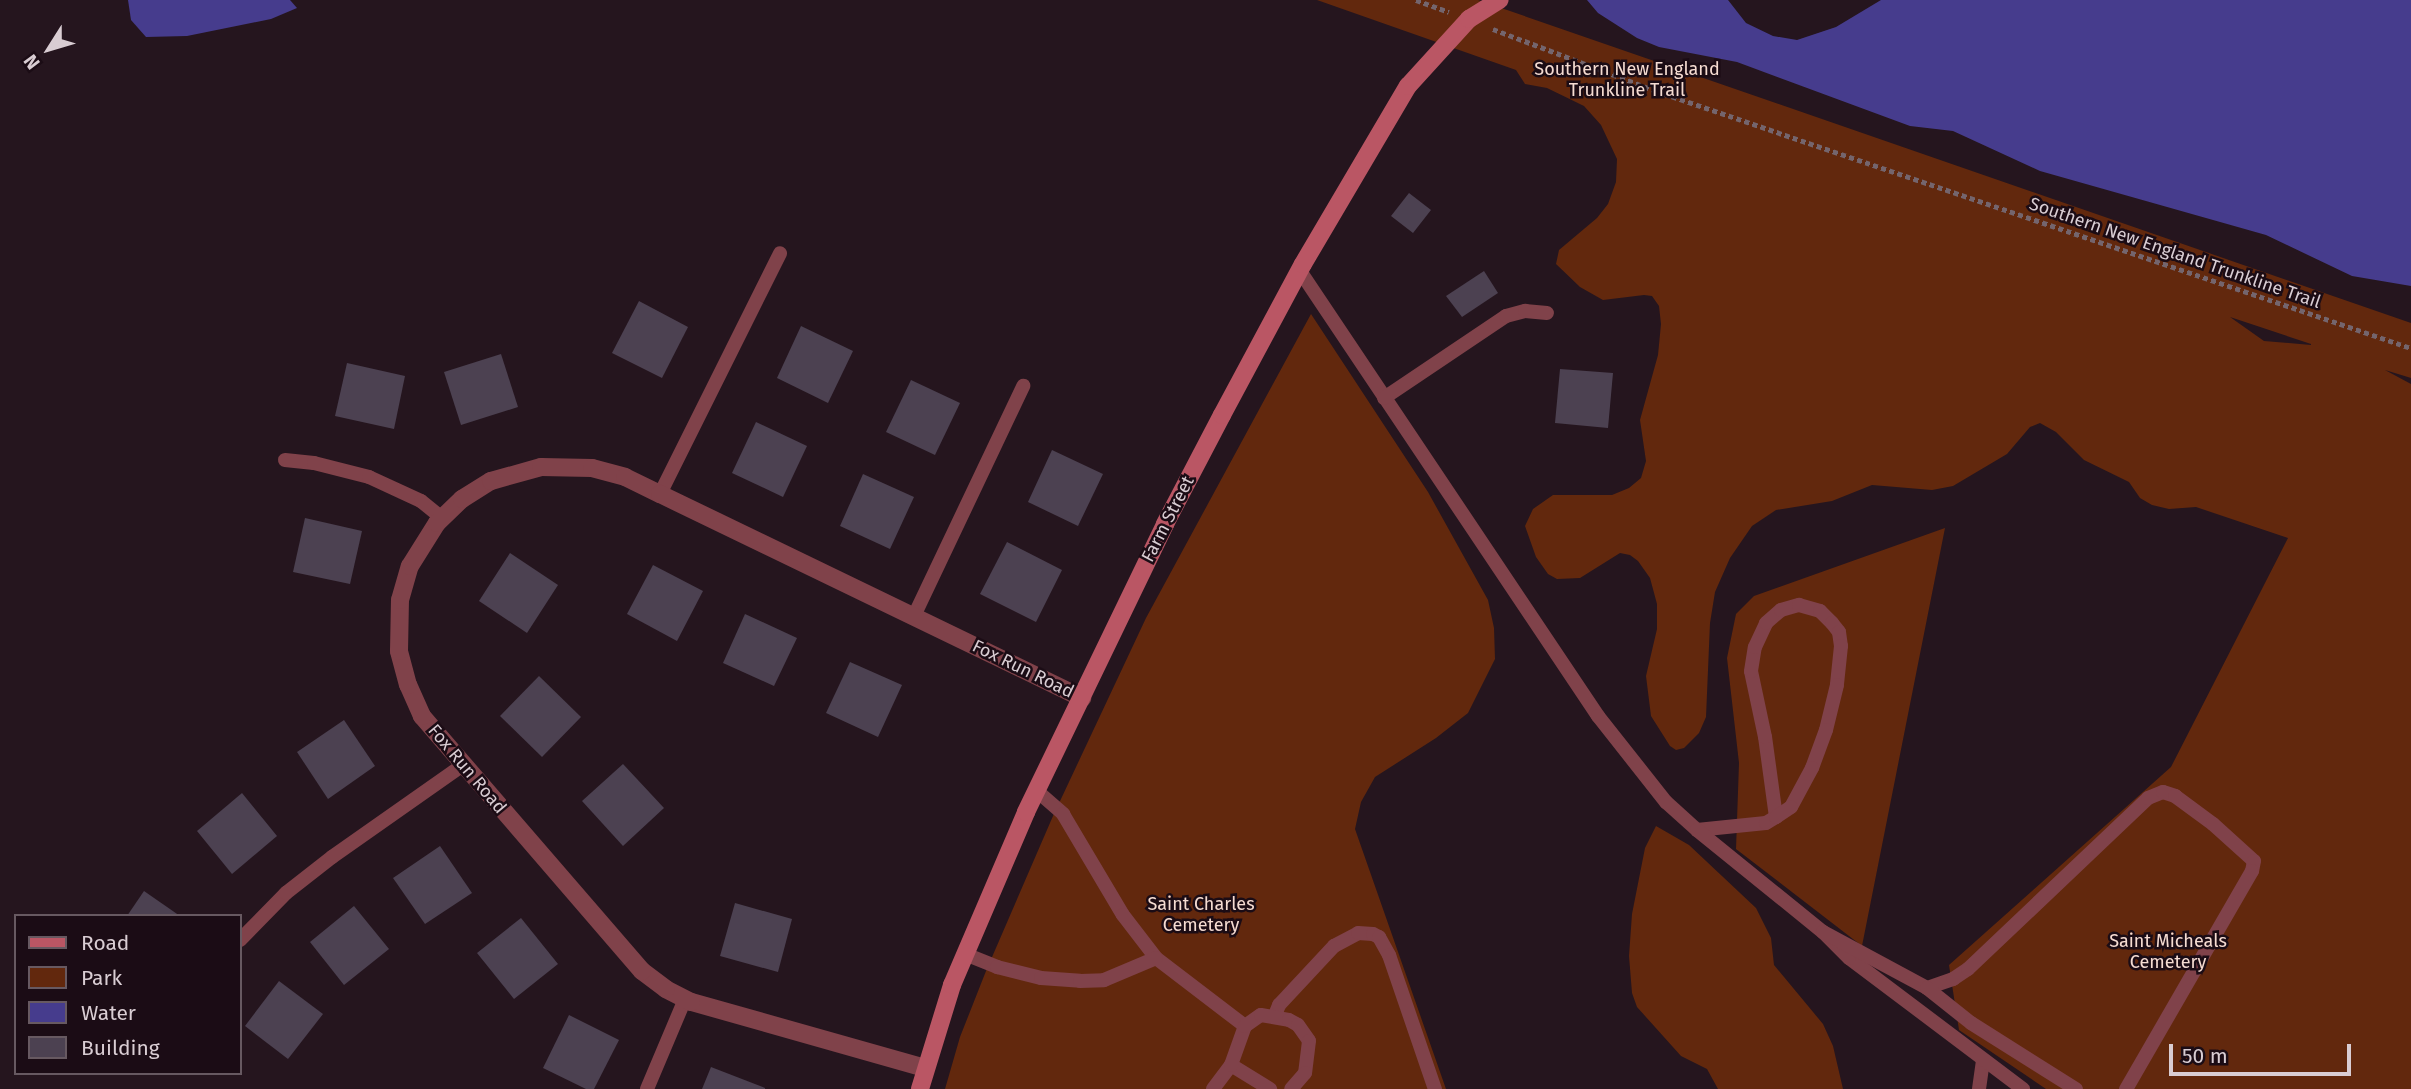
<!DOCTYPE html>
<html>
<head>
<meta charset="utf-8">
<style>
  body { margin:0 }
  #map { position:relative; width:2411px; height:1089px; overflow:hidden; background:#25151e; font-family:"Fira Sans",sans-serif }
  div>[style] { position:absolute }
  .green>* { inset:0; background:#62280d }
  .water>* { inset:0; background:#463c8d }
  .building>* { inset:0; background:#4c4151 }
  .path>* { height:4.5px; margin-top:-2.25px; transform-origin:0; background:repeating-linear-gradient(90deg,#74656d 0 5px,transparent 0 8.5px) }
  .lane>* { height:14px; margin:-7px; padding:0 7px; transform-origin:7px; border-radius:7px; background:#80424a }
  .street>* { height:18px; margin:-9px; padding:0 9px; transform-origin:9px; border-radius:9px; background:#80424a }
  .secondary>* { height:18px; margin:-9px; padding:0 9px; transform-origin:9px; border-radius:9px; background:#ba5664 }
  span { translate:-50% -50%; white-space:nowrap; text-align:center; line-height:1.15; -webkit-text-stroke:5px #1b0c15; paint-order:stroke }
  .park-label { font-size:18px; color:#f6dcd2 }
  .street-label { font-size:18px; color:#d9cdd3 }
  .legend { position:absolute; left:14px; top:914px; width:228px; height:161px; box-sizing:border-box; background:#1b0c15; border:2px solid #675961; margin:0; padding:9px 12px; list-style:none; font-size:21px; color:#d9cdd3 }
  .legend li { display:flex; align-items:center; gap:14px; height:35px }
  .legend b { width:35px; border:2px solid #675961 }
  .north { position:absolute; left:14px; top:14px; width:70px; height:70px; -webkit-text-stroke:5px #1b0c15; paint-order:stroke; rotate:233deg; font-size:19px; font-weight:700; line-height:28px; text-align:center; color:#d9cdd3 }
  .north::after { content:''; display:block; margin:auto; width:24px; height:32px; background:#d9cdd3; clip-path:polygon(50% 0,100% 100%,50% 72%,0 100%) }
  .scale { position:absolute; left:2169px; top:1044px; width:182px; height:32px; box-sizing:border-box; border:4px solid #d9cdd3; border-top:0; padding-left:9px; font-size:21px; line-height:24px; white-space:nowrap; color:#d9cdd3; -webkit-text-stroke:5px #1b0c15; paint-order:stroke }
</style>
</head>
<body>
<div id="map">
  <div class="green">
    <i style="clip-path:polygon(evenodd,1317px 0,1478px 0,2411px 323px,2411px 378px,2385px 370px,2411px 384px,2411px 1089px,2046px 1089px,1959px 1030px,1949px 965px,2171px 767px,2288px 538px,2196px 507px,2169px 509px,2152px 505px,2140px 498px,2129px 482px,2084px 460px,2056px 432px,2040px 423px,2030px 427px,2007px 454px,1953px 486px,1932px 490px,1872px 485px,1832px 501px,1776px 510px,1752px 526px,1730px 558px,1715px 592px,1710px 623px,1706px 717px,1699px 733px,1684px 748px,1676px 750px,1670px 746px,1651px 716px,1646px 676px,1657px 629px,1657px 604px,1650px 578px,1638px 561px,1630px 555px,1620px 553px,1580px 578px,1557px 579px,1548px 574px,1536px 557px,1525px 526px,1533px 509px,1553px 495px,1612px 495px,1629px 488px,1641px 478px,1646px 461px,1640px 420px,1658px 355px,1661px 324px,1659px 306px,1652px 296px,1644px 295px,1603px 300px,1580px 287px,1556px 264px,1559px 250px,1597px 218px,1608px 204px,1616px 182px,1617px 159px,1601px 125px,1584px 106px,1547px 88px,1525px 84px,1516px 70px,1317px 0,2230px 317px,2311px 344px,2311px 345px,2264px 341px,2230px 317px)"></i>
    <i style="clip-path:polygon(1311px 314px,1428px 492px,1488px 600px,1494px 628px,1495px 659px,1468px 713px,1436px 738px,1375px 777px,1361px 802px,1355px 829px,1446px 1089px,945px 1089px,960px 1037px,986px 971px,1053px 816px,1146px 618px)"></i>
    <i style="clip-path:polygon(1945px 528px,1862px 946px,1736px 849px,1739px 763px,1727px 658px,1736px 614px,1754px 596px)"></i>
    <i style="clip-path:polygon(1656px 826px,1689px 845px,1756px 908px,1771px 938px,1774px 965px,1823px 1024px,1833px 1046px,1843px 1089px,1718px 1089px,1707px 1069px,1681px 1056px,1637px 1007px,1632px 993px,1629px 956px,1632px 914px,1645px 848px)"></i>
  </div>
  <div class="water">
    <i style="clip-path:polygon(128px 0,290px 0,297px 8px,271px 19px,187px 36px,146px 37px,131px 20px)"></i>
    <i style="clip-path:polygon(1587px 0,1728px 0,1746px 23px,1773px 36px,1797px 40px,1836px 27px,1881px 0,2411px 0,2411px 286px,2352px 276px,2266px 235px,2040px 171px,1953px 131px,1910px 126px,1737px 62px,1659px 47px,1637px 38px,1598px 13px)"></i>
  </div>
  <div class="building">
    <i style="clip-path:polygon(1409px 193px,1431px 210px,1413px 233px,1391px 216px)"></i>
    <i style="clip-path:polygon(1484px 271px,1498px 293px,1462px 317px,1446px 296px)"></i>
    <i style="clip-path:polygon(639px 301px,688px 327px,662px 378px,612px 353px)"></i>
    <i style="clip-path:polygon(801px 326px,853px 351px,828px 403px,777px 378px)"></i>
    <i style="clip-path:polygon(501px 354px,518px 407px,461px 425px,444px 372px)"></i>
    <i style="clip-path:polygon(347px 363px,405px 376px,394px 429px,335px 416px)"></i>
    <i style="clip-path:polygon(1560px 369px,1613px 373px,1608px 428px,1555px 423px)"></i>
    <i style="clip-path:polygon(911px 380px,960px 403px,935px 455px,886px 432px)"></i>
    <i style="clip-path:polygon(756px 422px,807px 446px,783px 497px,732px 473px)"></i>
    <i style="clip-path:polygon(1052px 450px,1103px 474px,1078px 526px,1028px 502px)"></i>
    <i style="clip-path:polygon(863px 474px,914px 497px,890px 549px,840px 526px)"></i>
    <i style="clip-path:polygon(305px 518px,362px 531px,350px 584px,293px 572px)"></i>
    <i style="clip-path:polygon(1007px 542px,1062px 570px,1036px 622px,980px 594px)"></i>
    <i style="clip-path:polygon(510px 553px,558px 585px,527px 633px,479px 601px)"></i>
    <i style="clip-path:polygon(653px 565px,703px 591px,677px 641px,627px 614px)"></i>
    <i style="clip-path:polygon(745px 614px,797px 638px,774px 686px,723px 663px)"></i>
    <i style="clip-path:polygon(850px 662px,902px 685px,878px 737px,826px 713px)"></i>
    <i style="clip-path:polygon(539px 676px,581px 717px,542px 757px,500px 716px)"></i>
    <i style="clip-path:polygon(344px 720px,375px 766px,328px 799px,297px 752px)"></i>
    <i style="clip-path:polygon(623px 764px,664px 808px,623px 846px,582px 801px)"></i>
    <i style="clip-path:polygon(242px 793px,277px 836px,232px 874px,197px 831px)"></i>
    <i style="clip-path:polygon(440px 846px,472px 893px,425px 924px,393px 878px)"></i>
    <i style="clip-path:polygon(144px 891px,180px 916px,127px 916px)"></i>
    <i style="clip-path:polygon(735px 903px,792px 919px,778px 972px,720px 956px)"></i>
    <i style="clip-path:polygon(354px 906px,389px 949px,344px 985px,310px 942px)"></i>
    <i style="clip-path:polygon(521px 918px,558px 964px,514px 999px,477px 953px)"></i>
    <i style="clip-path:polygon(279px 981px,323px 1014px,288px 1059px,245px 1026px)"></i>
    <i style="clip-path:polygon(569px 1015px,619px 1040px,594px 1089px,586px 1089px,543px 1068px)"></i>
    <i style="clip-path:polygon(711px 1067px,765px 1088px,765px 1089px,702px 1089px)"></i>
  </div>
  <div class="path">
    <i style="left:1416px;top:0;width:35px;rotate:20deg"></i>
    <i style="left:1493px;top:29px;width:174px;rotate:20.8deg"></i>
    <i style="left:1656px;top:91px;width:798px;rotate:18.8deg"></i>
  </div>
  <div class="lane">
    <i style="left:1300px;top:271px;width:536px;rotate:56.19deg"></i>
    <i style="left:1598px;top:716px;width:110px;rotate:51.7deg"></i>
    <i style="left:1666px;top:802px;width:42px;rotate:42.1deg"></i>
    <i style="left:1697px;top:830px;width:69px;rotate:-5.8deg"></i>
    <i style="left:1766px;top:823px;width:12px;rotate:-31deg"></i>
    <i style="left:1776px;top:817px;width:81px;rotate:-97.8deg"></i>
    <i style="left:1765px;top:737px;width:67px;rotate:-102deg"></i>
    <i style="left:1751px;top:671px;width:24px;rotate:-81deg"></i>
    <i style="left:1755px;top:647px;width:26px;rotate:-65deg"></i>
    <i style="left:1766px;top:623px;width:20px;rotate:-41deg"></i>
    <i style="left:1781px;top:610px;width:19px;rotate:-16deg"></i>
    <i style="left:1799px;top:605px;width:22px;rotate:16deg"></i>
    <i style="left:1820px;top:611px;width:17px;rotate:45deg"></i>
    <i style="left:1832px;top:623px;width:11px;rotate:52deg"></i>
    <i style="left:1839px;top:632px;width:14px;rotate:82deg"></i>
    <i style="left:1841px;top:646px;width:39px;rotate:96deg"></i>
    <i style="left:1837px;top:685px;width:46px;rotate:103.7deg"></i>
    <i style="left:1826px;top:730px;width:40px;rotate:110.2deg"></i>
    <i style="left:1812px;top:768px;width:44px;rotate:118.3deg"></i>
    <i style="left:1791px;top:807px;width:18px;rotate:146deg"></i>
    <i style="left:1384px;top:398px;width:147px;rotate:-33.9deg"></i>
    <i style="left:1506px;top:316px;width:20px;rotate:-15deg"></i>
    <i style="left:1525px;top:311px;width:22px;rotate:5deg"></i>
    <i style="left:285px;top:460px;width:29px;rotate:6deg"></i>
    <i style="left:314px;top:463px;width:57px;rotate:14.3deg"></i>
    <i style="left:369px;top:477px;width:57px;rotate:24.8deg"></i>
    <i style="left:421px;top:501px;width:27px;rotate:39deg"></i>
    <i style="left:660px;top:494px;width:269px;rotate:-63.5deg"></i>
    <i style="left:914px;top:616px;width:255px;rotate:-64.6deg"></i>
    <i style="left:1037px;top:791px;width:35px;rotate:41deg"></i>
    <i style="left:1063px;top:814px;width:117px;rotate:59.3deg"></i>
    <i style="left:1123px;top:915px;width:54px;rotate:52.5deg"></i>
    <i style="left:1156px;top:958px;width:112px;rotate:37.4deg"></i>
    <i style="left:1697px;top:830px;width:162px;rotate:39deg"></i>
    <i style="left:240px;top:940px;width:66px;rotate:-45.6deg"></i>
    <i style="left:286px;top:893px;width:58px;rotate:-38deg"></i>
    <i style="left:332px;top:857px;width:160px;rotate:-35.1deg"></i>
    <i style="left:965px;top:954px;width:35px;rotate:22deg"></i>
    <i style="left:997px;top:967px;width:45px;rotate:14deg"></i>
    <i style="left:1041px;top:978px;width:39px;rotate:4deg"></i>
    <i style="left:1080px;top:981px;width:24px;rotate:-2deg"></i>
    <i style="left:1104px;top:980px;width:56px;rotate:-22.9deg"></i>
    <i style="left:1927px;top:988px;width:28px;rotate:-19deg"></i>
    <i style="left:1953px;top:979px;width:18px;rotate:-34deg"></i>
    <i style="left:1968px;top:969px;width:248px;rotate:-43.5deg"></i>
    <i style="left:2148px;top:798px;width:16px;rotate:-22deg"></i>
    <i style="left:2163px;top:792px;width:13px;rotate:18deg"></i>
    <i style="left:2175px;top:796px;width:47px;rotate:36.4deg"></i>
    <i style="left:2213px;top:824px;width:55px;rotate:42.1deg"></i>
    <i style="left:2254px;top:861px;width:10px;rotate:101deg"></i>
    <i style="left:2252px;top:871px;width:252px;rotate:120deg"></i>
    <i style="left:1275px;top:1015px;width:11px;rotate:-68deg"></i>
    <i style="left:1279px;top:1005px;width:81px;rotate:-47deg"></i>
    <i style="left:1334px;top:946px;width:27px;rotate:-28deg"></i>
    <i style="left:1358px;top:933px;width:15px;rotate:4deg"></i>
    <i style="left:1373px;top:934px;width:7px;rotate:27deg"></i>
    <i style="left:1379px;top:937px;width:21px;rotate:61deg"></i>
    <i style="left:1389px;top:955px;width:142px;rotate:71.1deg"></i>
    <i style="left:1231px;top:1065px;width:46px;rotate:31.6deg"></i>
    <i style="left:647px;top:1089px;width:98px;rotate:-67.1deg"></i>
    <i style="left:1213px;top:1089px;width:30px;rotate:-53deg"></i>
    <i style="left:1231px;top:1065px;width:41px;rotate:-70.3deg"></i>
    <i style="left:1245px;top:1026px;width:19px;rotate:-35deg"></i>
    <i style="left:1261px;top:1015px;width:28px;rotate:10deg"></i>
    <i style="left:1289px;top:1020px;width:10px;rotate:29deg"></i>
    <i style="left:1298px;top:1025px;width:19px;rotate:55deg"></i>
    <i style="left:1309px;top:1041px;width:32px;rotate:97deg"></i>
    <i style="left:1305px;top:1073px;width:21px;rotate:131deg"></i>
    <i style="left:1979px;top:1089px;width:28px;rotate:-82deg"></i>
    <i style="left:2023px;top:1089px;width:218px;rotate:-143deg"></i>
    <i style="left:1849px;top:958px;width:37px;rotate:-135deg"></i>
    <i style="left:1823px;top:932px;width:118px;rotate:28.3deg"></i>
    <i style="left:1927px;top:988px;width:56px;rotate:38.5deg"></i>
    <i style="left:1971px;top:1023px;width:124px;rotate:32.2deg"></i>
  </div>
  <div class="street">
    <i style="left:925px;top:1068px;width:243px;rotate:-164.2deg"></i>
    <i style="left:691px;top:1002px;width:28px;rotate:-153deg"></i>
    <i style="left:666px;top:989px;width:30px;rotate:-143deg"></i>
    <i style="left:642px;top:971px;width:337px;rotate:-130.8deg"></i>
    <i style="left:422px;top:716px;width:34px;rotate:-114deg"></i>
    <i style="left:408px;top:685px;width:35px;rotate:-105deg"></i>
    <i style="left:399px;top:651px;width:51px;rotate:-88.9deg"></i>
    <i style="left:400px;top:600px;width:35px;rotate:-74deg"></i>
    <i style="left:410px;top:566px;width:51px;rotate:-57.9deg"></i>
    <i style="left:437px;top:523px;width:35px;rotate:-44deg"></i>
    <i style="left:462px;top:499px;width:34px;rotate:-32deg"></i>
    <i style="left:491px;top:481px;width:52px;rotate:-15.6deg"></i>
    <i style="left:541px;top:467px;width:51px;rotate:1.1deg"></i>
    <i style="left:592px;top:468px;width:34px;rotate:15deg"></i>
    <i style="left:625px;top:477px;width:39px;rotate:26deg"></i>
    <i style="left:660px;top:494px;width:469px;rotate:25.8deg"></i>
  </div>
  <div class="secondary">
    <i style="left:920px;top:1089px;width:109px;rotate:-72.9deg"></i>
    <i style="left:952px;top:985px;width:188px;rotate:-66.8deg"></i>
    <i style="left:1026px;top:812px;width:320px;rotate:-64.2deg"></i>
    <i style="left:1165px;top:524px;width:123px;rotate:-62.4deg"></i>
    <i style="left:1222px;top:415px;width:171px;rotate:-61.8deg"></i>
    <i style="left:1303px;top:264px;width:207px;rotate:-59.5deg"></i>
    <i style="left:1408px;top:86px;width:91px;rotate:-47.7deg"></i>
    <i style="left:1469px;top:19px;width:36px;rotate:-32deg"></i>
  </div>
  <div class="park-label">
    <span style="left:1627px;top:80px">Southern New England<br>Trunkline Trail</span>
    <span style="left:1201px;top:915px">Saint Charles<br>Cemetery</span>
    <span style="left:2168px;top:952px">Saint Micheals<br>Cemetery</span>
  </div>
  <div class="street-label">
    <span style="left:2175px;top:253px;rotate:19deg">Southern New England Trunkline Trail</span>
    <span style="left:1168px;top:519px;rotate:-63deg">Farm Street</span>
    <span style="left:1023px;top:669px;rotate:26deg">Fox Run Road</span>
    <span style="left:467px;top:769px;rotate:50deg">Fox Run Road</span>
  </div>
  <ul class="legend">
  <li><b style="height:9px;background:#ba5664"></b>Road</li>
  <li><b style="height:19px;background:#62280d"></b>Park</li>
  <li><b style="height:19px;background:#463c8d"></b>Water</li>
  <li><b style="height:19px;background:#4c4151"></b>Building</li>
  </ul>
  <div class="north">N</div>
  <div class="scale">50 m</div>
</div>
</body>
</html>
